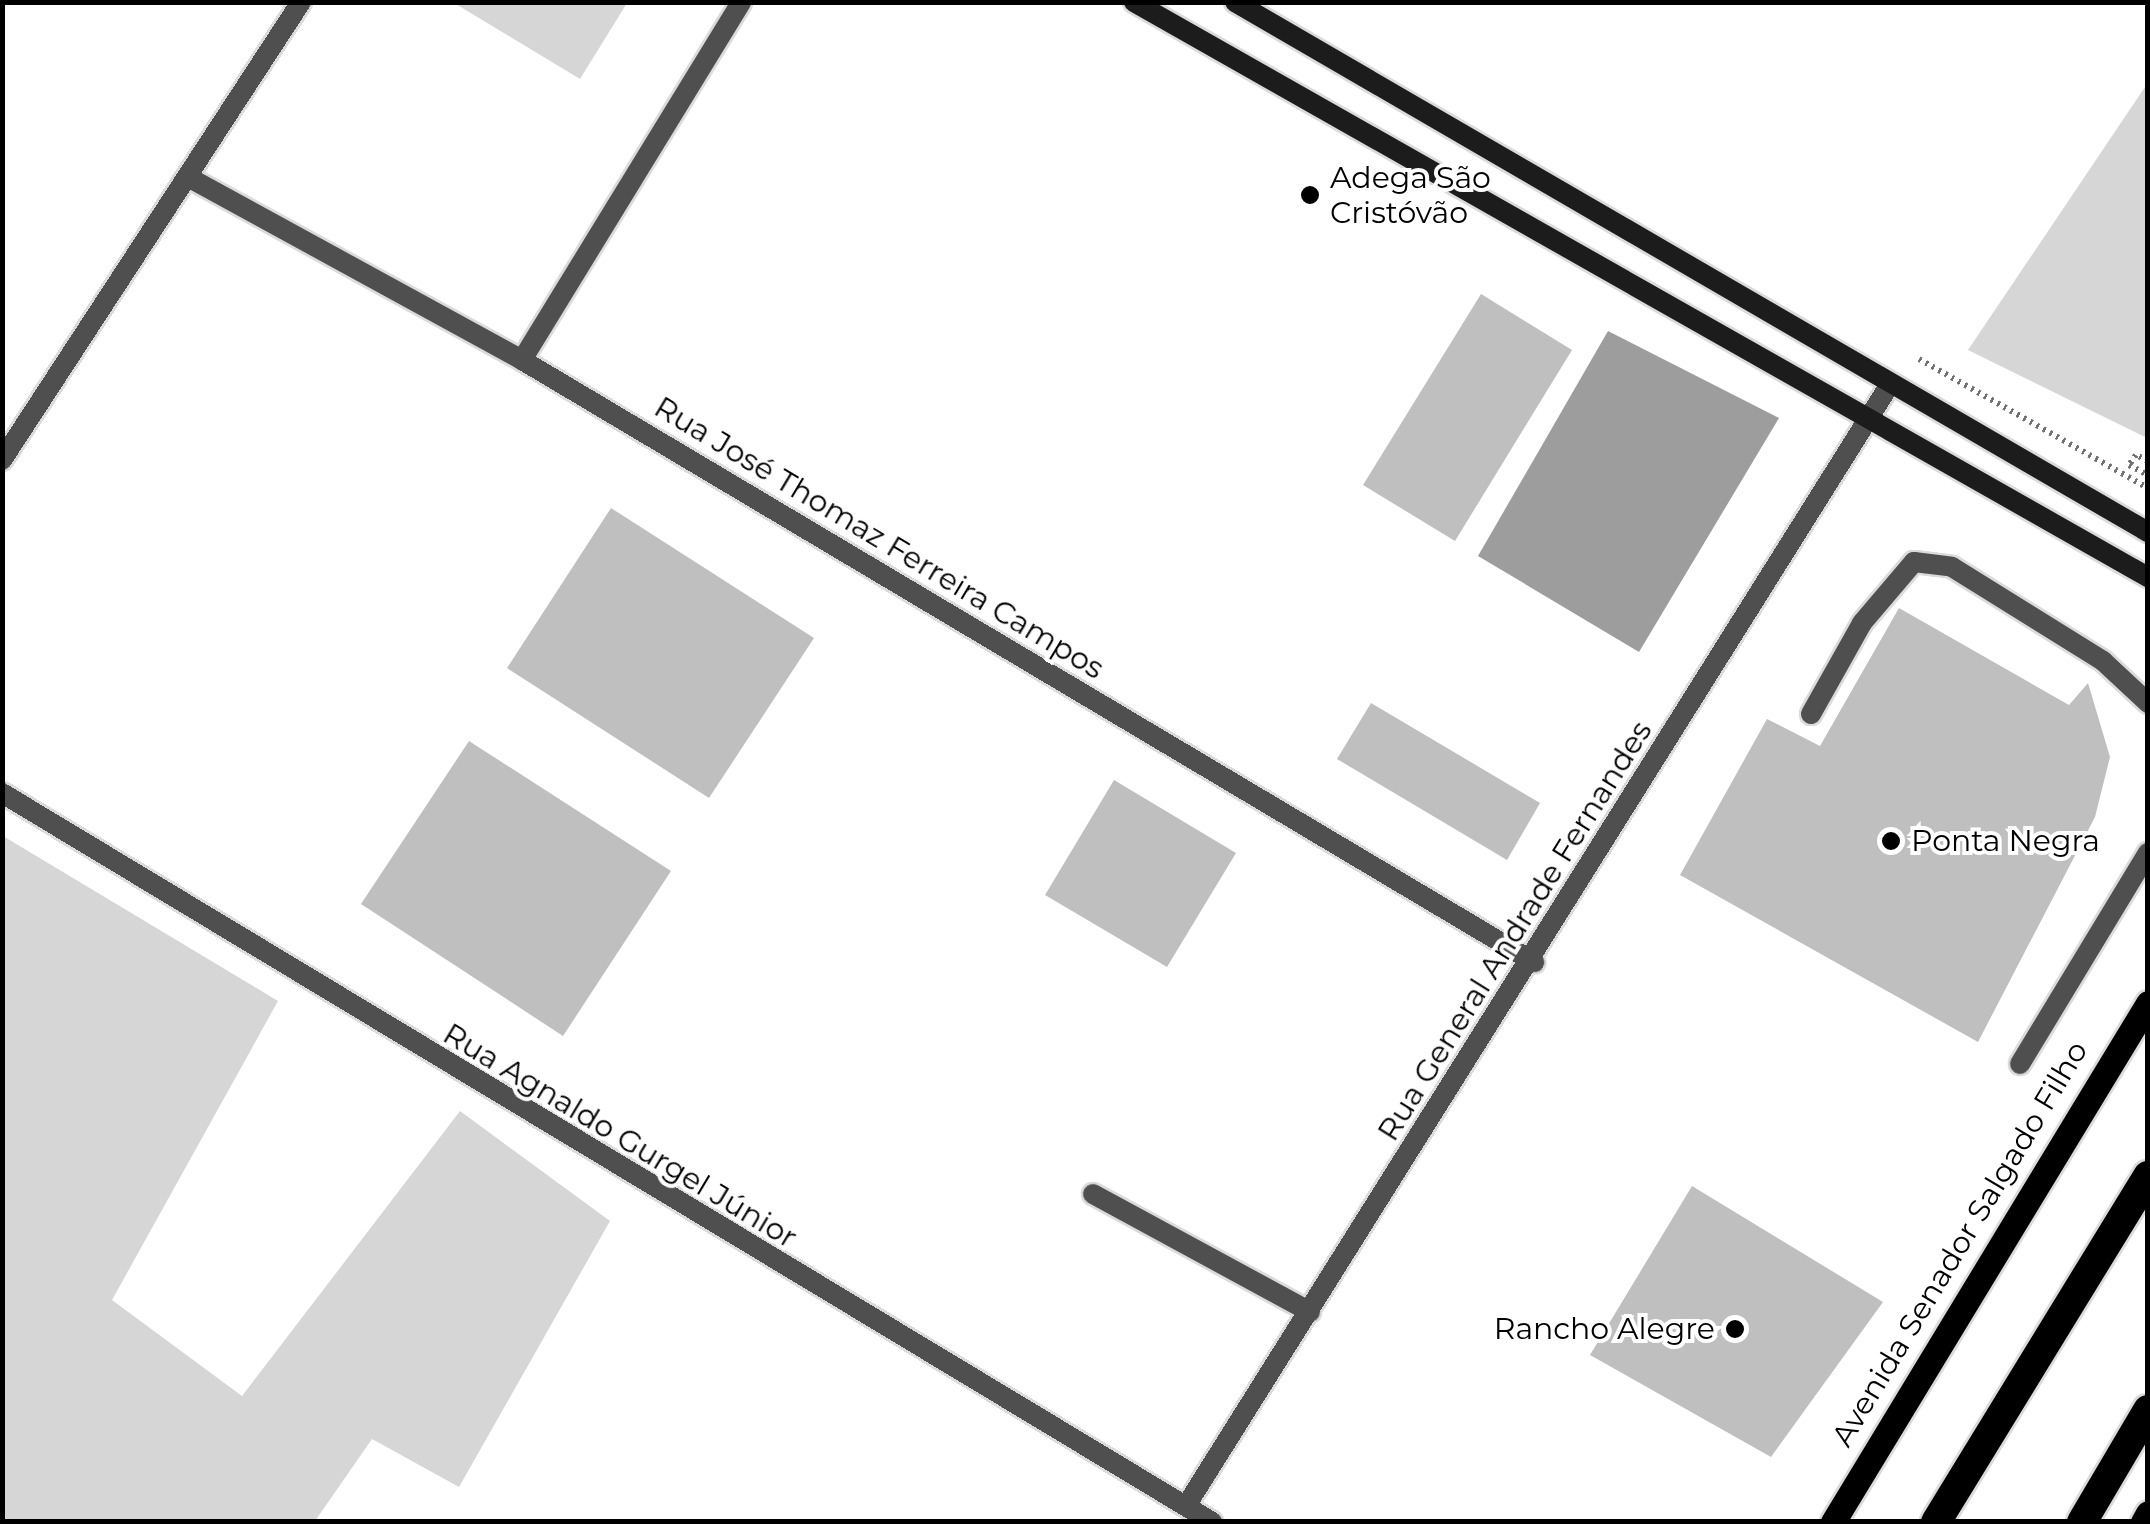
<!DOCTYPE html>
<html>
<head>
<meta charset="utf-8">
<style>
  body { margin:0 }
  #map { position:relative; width:2150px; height:1524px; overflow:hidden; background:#fff; font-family:Montserrat,sans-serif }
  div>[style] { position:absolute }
  .green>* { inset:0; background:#d6d6d6 }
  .water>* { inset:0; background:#9d9d9d }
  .building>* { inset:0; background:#bfbfbf }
  .path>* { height:6px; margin-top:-3px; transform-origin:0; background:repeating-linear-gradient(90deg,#717171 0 2.5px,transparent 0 7.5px) }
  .roads { filter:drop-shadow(2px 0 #dbdbdb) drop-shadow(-2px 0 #dbdbdb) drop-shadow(0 2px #dbdbdb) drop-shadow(0 -2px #dbdbdb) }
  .lane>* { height:20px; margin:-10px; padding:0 10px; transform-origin:10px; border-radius:10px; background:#4f4f4f }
  .street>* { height:20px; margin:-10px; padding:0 10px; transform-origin:10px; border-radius:10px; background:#4f4f4f }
  .secondary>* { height:20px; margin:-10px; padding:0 10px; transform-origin:10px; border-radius:10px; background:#1c1c1c }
  .primary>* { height:25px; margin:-12.5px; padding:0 12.5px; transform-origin:12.5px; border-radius:12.5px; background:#000 }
  .highway>* { height:30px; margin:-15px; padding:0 15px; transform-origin:15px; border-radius:15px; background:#000 }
  .dots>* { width:28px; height:28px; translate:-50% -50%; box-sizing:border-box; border:5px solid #fff; border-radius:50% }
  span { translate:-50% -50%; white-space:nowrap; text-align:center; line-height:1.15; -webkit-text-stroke:8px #fff; paint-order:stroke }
  .poi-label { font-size:30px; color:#000 }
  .left { translate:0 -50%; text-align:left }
  .right { translate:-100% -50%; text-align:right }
  .street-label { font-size:30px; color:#000 }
  .frame { position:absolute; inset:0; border:5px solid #000; pointer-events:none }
</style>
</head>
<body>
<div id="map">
  <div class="green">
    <i style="clip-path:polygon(454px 3px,627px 3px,580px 79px)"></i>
    <i style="clip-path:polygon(2147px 84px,2147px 438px,1968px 350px)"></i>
    <i style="clip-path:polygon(3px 836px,278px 1001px,112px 1300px,242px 1396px,460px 1111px,610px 1221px,459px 1487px,372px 1439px,315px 1521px,3px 1521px)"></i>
  </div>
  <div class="water">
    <i style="clip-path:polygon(1608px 331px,1779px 418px,1639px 652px,1478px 556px)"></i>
  </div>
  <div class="building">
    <i style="clip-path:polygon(1481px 294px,1572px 350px,1455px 541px,1363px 485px)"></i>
    <i style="clip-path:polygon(611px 508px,814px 638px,709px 798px,507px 668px)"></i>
    <i style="clip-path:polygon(1899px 608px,2069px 705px,2088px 683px,2110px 757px,2095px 817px,1978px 1042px,1680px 875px,1767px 719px,1820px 746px)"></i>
    <i style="clip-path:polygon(1371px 703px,1540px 803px,1507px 860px,1337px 759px)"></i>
    <i style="clip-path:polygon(469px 741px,671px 871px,563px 1036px,361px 904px)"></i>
    <i style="clip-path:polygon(1114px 780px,1236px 853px,1167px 967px,1045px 895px)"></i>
    <i style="clip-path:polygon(1692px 1186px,1883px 1302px,1771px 1457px,1590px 1355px)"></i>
  </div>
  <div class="path">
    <i style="left:1919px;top:359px;width:263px;rotate:29.4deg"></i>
    <i style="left:2148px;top:461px;width:13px;rotate:-153deg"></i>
    <i style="left:2136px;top:455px;width:12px;rotate:125deg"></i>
    <i style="left:2129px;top:465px;width:21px;rotate:28deg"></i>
  </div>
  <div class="roads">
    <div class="lane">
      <i style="left:522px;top:360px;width:420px;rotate:-58.5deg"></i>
      <i style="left:1811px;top:714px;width:104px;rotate:-60.7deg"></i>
      <i style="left:1862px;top:623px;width:80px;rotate:-49.6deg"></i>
      <i style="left:1914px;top:562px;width:38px;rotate:7deg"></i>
      <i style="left:1952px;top:567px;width:178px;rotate:31.9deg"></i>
      <i style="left:2103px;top:661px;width:62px;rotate:43deg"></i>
      <i style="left:2020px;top:1064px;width:247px;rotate:-58.8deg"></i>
      <i style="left:1093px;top:1194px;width:247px;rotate:28.5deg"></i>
    </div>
    <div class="street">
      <i style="left:188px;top:177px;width:381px;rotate:28.7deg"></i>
      <i style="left:522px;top:360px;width:1178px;rotate:30.75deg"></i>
      <i style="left:2px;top:460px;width:547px;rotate:-56.86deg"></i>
      <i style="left:2px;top:793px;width:1413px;rotate:31.07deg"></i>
      <i style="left:1186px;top:1506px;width:1325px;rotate:-57.89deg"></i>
    </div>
    <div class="secondary">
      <i style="left:1134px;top:2px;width:1166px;rotate:29.56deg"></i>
      <i style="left:1235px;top:2px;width:1056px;rotate:30.14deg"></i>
    </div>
    <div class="primary">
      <i style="left:1833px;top:1522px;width:607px;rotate:-58.74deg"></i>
      <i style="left:2143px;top:1522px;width:10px;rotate:-61deg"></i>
    </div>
    <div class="highway">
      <i style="left:1936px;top:1522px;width:406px;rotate:-58.5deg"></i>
      <i style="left:2082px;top:1522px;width:130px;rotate:-59.5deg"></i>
    </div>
  </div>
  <div class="dots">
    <i style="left:1310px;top:195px;background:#000"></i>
    <i style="left:1891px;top:841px;background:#000"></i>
    <i style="left:1735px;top:1329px;background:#000"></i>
  </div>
  <div class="poi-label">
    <span class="left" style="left:1330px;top:195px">Adega São<br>Cristóvão</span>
    <span class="left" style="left:1911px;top:841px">Ponta Negra</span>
    <span class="right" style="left:1715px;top:1329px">Rancho Alegre</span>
  </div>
  <div class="street-label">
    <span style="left:879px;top:538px;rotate:31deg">Rua José Thomaz Ferreira Campos</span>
    <span style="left:1515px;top:931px;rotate:-58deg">Rua General Andrade Fernandes</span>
    <span style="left:620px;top:1136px;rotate:31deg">Rua Agnaldo Gurgel Júnior</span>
    <span style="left:1960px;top:1244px;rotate:-59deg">Avenida Senador Salgado Filho</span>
  </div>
  <div class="frame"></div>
</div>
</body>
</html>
